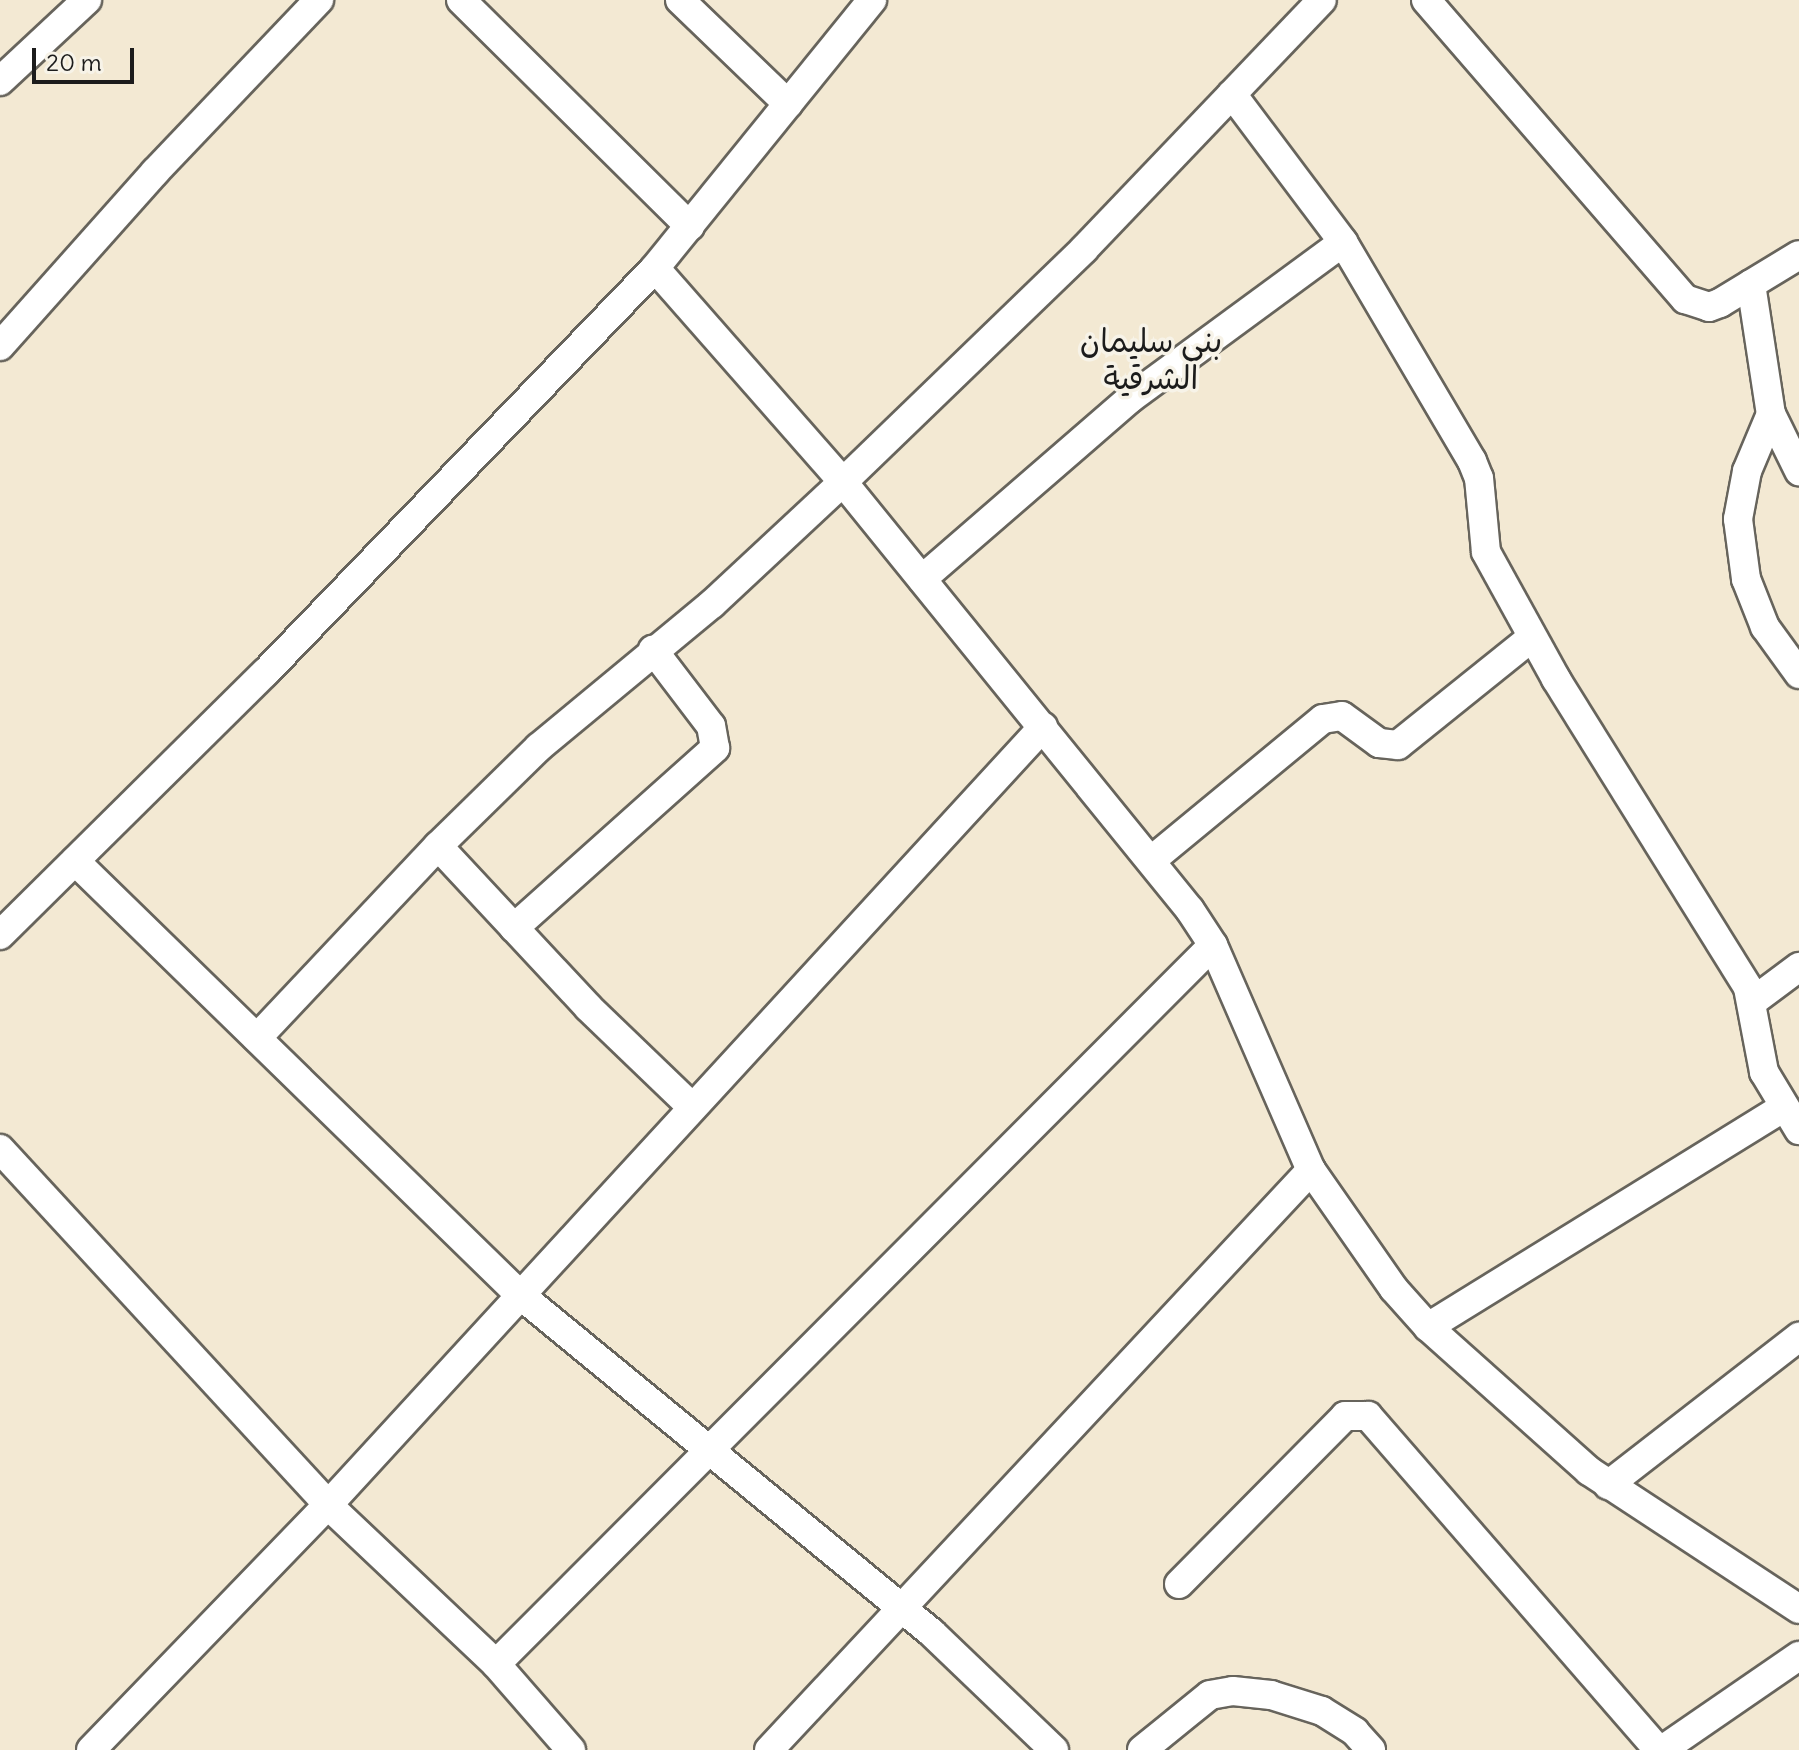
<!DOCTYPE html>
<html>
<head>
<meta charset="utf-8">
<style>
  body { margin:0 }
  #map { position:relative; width:1799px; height:1750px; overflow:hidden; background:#f3e9d3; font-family:Delius,"Playpen Sans Arabic",sans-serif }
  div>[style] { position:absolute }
  .roads { filter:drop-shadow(2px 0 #67645c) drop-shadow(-2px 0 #67645c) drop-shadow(0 2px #67645c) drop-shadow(0 -2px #67645c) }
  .street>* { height:28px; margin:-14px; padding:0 14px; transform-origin:14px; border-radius:14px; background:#fff }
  span { translate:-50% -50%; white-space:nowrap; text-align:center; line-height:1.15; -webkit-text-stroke:7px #f7f3e8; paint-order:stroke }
  .quarter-label { font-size:32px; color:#1c1c1c }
  .scale { position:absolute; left:32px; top:48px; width:102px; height:36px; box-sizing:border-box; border:4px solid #1c1c1c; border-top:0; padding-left:10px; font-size:24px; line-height:28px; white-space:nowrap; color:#1c1c1c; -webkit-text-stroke:6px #f7f3e8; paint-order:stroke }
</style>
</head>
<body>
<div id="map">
  <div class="roads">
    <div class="street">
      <i style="left:461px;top:0;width:322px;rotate:44.7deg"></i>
      <i style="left:680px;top:0;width:150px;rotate:43.9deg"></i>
      <i style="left:1426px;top:0;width:396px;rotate:49.1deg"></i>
      <i style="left:1685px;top:299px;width:25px;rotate:18deg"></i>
      <i style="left:1709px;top:307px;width:12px;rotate:-20deg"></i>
      <i style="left:1720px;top:303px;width:92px;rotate:-31.3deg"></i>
      <i style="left:0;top:81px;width:119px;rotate:-43deg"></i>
      <i style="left:1232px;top:94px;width:185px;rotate:53.1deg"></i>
      <i style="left:1343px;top:242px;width:254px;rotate:59.5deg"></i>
      <i style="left:1472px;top:461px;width:18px;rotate:68deg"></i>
      <i style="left:1479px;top:478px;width:74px;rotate:84.6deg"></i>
      <i style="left:1486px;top:552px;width:145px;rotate:61.1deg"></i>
      <i style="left:1556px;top:679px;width:364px;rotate:58.1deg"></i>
      <i style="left:1748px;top:988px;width:86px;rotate:79.2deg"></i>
      <i style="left:1764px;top:1072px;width:68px;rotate:58.9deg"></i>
      <i style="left:655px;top:268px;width:285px;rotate:48.7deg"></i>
      <i style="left:843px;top:482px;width:551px;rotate:50.97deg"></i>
      <i style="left:1190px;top:910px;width:42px;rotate:56.7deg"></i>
      <i style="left:1213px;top:945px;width:245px;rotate:66.5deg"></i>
      <i style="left:1311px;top:1170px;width:145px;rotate:55.1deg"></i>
      <i style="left:1394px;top:1289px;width:51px;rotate:48.2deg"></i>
      <i style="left:1428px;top:1327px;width:216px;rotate:41.8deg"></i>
      <i style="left:1589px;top:1471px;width:251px;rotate:33.3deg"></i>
      <i style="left:1751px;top:284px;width:132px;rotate:81.3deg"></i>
      <i style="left:1771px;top:414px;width:64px;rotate:63.8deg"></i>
      <i style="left:0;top:346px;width:233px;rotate:-48.3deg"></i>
      <i style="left:155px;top:172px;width:238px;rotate:-46.4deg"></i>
      <i style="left:1771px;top:414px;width:62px;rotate:112.8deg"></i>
      <i style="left:1747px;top:471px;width:49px;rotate:100.6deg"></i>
      <i style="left:1738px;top:519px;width:61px;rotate:82.4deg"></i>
      <i style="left:1746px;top:579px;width:52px;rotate:68.4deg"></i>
      <i style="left:1765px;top:627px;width:58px;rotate:54.1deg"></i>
      <i style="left:922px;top:579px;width:276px;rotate:-40.9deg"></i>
      <i style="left:1131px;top:398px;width:263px;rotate:-36.3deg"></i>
      <i style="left:438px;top:846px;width:221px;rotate:47deg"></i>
      <i style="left:589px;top:1008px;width:143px;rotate:43.9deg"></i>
      <i style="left:1153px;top:859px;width:220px;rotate:-39.5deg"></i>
      <i style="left:1323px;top:719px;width:19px;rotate:-9deg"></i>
      <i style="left:1342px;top:716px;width:46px;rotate:36.1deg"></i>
      <i style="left:1379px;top:743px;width:19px;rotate:6deg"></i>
      <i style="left:1398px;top:745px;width:171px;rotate:-38.8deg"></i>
      <i style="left:75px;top:861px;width:620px;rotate:44.28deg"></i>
      <i style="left:519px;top:1294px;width:534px;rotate:39.38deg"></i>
      <i style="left:932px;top:1633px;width:169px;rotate:43.8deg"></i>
      <i style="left:514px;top:928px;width:270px;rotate:-41.8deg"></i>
      <i style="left:715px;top:748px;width:22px;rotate:-100deg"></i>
      <i style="left:711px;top:726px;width:96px;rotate:-127.3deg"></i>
      <i style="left:0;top:935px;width:373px;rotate:-44.7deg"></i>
      <i style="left:265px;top:673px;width:562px;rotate:-46.08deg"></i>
      <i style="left:655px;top:268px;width:345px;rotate:-51deg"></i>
      <i style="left:1752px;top:1002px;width:59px;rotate:-36.7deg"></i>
      <i style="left:257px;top:1038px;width:264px;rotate:-46.7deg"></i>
      <i style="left:438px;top:846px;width:141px;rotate:-44.4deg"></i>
      <i style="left:539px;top:747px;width:224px;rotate:-39.6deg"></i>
      <i style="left:712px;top:604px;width:179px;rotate:-43deg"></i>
      <i style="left:843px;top:482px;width:335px;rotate:-44deg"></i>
      <i style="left:1084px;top:249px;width:344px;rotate:-46.3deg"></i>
      <i style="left:0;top:1149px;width:484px;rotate:47.3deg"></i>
      <i style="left:328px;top:1505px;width:231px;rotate:43.4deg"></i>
      <i style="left:496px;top:1664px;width:114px;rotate:48.9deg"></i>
      <i style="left:1428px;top:1327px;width:418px;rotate:-31.7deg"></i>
      <i style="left:1608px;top:1485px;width:242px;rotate:-37.8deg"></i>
      <i style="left:1179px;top:1584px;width:236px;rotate:-45.3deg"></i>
      <i style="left:1345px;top:1416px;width:23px"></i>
      <i style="left:1368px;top:1416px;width:442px;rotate:49deg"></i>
      <i style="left:496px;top:1664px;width:1015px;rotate:-45.08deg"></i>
      <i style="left:91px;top:1750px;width:341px;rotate:-46deg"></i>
      <i style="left:328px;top:1505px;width:1057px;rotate:-47.42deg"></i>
      <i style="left:769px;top:1750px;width:794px;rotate:-46.94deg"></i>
      <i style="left:1142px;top:1750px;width:87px;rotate:-39deg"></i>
      <i style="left:1210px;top:1695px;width:23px;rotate:-10deg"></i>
      <i style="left:1233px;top:1691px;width:38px;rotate:6deg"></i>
      <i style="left:1271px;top:1695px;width:53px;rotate:17.4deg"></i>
      <i style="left:1322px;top:1711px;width:39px;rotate:32deg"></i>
      <i style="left:1355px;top:1732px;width:24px;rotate:48deg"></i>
      <i style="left:1662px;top:1750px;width:166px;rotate:-34.5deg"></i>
    </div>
  </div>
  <div class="quarter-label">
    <span style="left:1151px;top:360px">بني سليمان<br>الشرقية</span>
  </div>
  <div class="scale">20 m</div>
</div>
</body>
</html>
